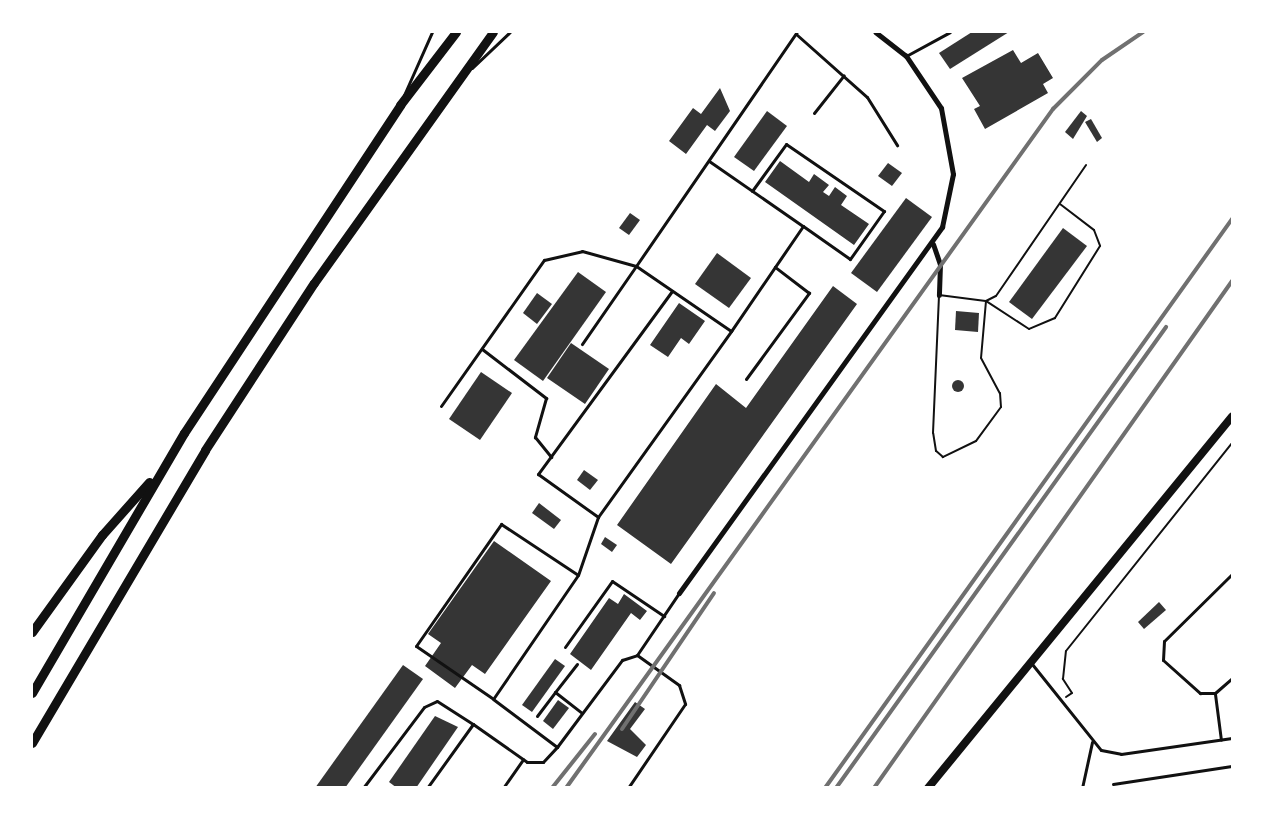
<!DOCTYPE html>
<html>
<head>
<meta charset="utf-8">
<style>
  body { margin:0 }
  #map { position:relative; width:1264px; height:819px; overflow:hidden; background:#fff; font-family:"Varela Round",sans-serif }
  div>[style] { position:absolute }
  .building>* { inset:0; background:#353535 }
  .round { border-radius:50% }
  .path>* { height:2px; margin:-1px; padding:0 1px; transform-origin:1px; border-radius:1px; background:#111 }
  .service>* { height:3px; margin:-1.5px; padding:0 1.5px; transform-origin:1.5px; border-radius:1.5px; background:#111 }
  .minor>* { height:5px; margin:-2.5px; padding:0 2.5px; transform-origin:2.5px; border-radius:2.5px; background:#111 }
  .secondary>* { height:8px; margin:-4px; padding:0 4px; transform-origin:4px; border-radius:4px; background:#111 }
  .motorway>* { height:9px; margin:-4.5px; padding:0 4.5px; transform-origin:4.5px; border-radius:4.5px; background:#111 }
  .rail>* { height:4px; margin:-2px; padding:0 2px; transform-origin:2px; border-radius:2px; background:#707070 }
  span { translate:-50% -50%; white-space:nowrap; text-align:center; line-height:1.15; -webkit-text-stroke:6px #fff; paint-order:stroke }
  .frame { position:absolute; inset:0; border:33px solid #fff; pointer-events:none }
</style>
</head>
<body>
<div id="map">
  <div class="building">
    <i style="clip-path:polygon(972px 32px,1009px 32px,950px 69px,939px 53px)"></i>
    <i style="clip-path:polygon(1013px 50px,1021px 63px,1038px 53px,1053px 78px,1043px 84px,1048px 93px,985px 129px,974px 109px,980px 106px,962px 78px)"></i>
    <i style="clip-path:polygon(720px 88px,730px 111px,715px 131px,707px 125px,686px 154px,669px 141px,693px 108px,701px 114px)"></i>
    <i style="clip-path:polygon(767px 111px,787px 126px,754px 171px,734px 157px)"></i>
    <i style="clip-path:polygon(1081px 111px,1087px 116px,1073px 139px,1065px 132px)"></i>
    <i style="clip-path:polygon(1091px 119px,1102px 138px,1097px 142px,1085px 122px)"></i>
    <i style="clip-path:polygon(780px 161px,809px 182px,814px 174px,829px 185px,823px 192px,829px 196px,835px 187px,847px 196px,841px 205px,869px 224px,854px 245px,765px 182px)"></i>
    <i style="clip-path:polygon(888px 163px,902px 173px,892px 186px,878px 176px)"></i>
    <i style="clip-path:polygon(906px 198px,932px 217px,877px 292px,851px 273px)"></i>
    <i style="clip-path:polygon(630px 213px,640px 220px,629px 235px,619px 228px)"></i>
    <i style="clip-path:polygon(1063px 228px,1087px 246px,1032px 319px,1009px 302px)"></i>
    <i style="clip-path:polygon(717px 253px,751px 278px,729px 308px,695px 284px)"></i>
    <i style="clip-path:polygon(578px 272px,606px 292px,543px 381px,514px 360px)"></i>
    <i style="clip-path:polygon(833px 286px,857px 304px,671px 564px,617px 525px,716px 384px,746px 408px)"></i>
    <i style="clip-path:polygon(537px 293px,552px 304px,537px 324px,523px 313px)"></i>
    <i style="clip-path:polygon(679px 303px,705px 321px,689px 344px,681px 338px,668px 357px,650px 345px)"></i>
    <i style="clip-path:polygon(956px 311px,979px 313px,978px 332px,955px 330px)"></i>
    <i style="clip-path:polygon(571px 343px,609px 369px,585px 404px,547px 378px)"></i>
    <i style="clip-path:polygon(481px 372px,512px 393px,480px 440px,449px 419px)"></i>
    <i class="round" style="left:952px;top:380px;width:12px;height:12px"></i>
    <i style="clip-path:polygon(584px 470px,598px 480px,590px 490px,577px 480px)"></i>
    <i style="clip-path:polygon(539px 503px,561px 520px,554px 529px,532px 513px)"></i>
    <i style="clip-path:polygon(605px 537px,617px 545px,612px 552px,601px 544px)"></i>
    <i style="clip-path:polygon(494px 541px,551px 581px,485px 674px,472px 665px,455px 688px,425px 666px,441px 643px,428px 634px)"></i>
    <i style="clip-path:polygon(624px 594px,647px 611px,640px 620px,631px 613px,591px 670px,570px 654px,609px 598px,618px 604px)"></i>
    <i style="clip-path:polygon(1159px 602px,1166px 610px,1144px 629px,1138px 622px)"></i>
    <i style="clip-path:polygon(555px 659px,565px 666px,532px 712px,522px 705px)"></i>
    <i style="clip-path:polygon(403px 665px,423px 679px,345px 788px,315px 788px)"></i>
    <i style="clip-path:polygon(558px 700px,569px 708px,553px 729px,543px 721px)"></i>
    <i style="clip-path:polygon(635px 702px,645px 709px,630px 729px,646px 745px,637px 757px,607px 741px)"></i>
    <i style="clip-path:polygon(435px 716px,458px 727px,416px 788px,397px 788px,389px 782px)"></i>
  </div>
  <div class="path">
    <i style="left:1060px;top:204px;width:43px;rotate:37.4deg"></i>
    <i style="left:1094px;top:230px;width:17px;rotate:69deg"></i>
    <i style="left:1100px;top:246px;width:85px;rotate:122deg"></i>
    <i style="left:1055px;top:318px;width:28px;rotate:157deg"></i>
    <i style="left:1029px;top:329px;width:51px;rotate:-146.9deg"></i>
    <i style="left:986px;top:301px;width:11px;rotate:-27deg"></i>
    <i style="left:996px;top:296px;width:159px;rotate:-55.5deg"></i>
    <i style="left:939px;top:295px;width:47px;rotate:7.3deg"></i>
    <i style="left:986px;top:301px;width:57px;rotate:95deg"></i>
    <i style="left:981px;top:358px;width:40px;rotate:62deg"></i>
    <i style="left:1000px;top:393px;width:14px;rotate:86deg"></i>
    <i style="left:1001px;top:407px;width:42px;rotate:126.3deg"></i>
    <i style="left:976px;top:441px;width:37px;rotate:154deg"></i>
    <i style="left:943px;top:457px;width:9px;rotate:-139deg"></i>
    <i style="left:936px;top:451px;width:18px;rotate:-99deg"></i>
    <i style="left:933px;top:433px;width:138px;rotate:-87.5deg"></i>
    <i style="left:1066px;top:697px;width:7px;rotate:-34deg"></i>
    <i style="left:1072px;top:693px;width:17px;rotate:-123deg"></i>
    <i style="left:1063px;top:679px;width:28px;rotate:-84deg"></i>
    <i style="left:1066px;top:651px;width:266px;rotate:-51.4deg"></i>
  </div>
  <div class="service">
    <i style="left:796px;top:34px;width:95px;rotate:41.6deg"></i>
    <i style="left:867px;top:97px;width:57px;rotate:58deg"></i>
    <i style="left:906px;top:56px;width:50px;rotate:-28.6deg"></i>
    <i style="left:472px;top:68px;width:52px;rotate:-43.5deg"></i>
    <i style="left:404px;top:95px;width:69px;rotate:-66deg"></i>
    <i style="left:814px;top:113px;width:48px;rotate:-51.7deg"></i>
    <i style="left:709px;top:161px;width:114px;rotate:34.7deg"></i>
    <i style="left:803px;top:226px;width:127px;rotate:124.4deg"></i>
    <i style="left:731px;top:331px;width:115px;rotate:-145.6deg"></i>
    <i style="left:636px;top:266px;width:284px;rotate:-55.5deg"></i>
    <i style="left:752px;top:191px;width:58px;rotate:-54.1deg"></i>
    <i style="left:786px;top:144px;width:119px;rotate:34.4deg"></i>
    <i style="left:884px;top:211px;width:59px;rotate:125.3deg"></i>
    <i style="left:850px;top:259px;width:57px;rotate:-144.9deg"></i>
    <i style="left:672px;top:291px;width:227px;rotate:126.2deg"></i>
    <i style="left:538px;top:474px;width:74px;rotate:35.6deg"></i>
    <i style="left:598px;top:517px;width:229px;rotate:-54.4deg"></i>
    <i style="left:482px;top:349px;width:81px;rotate:37.4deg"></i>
    <i style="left:546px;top:398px;width:41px;rotate:105.8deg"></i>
    <i style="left:535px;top:437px;width:26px;rotate:51deg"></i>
    <i style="left:746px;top:379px;width:107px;rotate:-53.8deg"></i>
    <i style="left:809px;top:293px;width:43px;rotate:-142.6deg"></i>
    <i style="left:441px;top:406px;width:179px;rotate:-54.8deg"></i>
    <i style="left:544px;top:260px;width:39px;rotate:-13deg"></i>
    <i style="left:582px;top:251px;width:56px;rotate:15.5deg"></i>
    <i style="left:636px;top:266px;width:95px;rotate:124.7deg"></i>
    <i style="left:598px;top:517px;width:61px;rotate:109deg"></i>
    <i style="left:578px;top:575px;width:150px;rotate:124.4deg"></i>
    <i style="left:493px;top:699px;width:80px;rotate:36.9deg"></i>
    <i style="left:557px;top:747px;width:109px;rotate:-53.2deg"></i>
    <i style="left:622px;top:660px;width:16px;rotate:-18deg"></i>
    <i style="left:637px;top:655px;width:52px;rotate:35.5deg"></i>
    <i style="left:679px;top:685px;width:20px;rotate:72deg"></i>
    <i style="left:685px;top:704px;width:102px;rotate:124.2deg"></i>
    <i style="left:1232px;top:574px;width:95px;rotate:135.4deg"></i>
    <i style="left:1164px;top:641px;width:19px;rotate:93deg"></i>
    <i style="left:1163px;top:660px;width:50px;rotate:41.7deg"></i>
    <i style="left:1200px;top:693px;width:15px"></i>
    <i style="left:1215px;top:693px;width:23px;rotate:-41deg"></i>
    <i style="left:565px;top:647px;width:81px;rotate:-54.5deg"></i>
    <i style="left:612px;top:581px;width:63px;rotate:33.9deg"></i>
    <i style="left:637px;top:655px;width:75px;rotate:-55.9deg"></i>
    <i style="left:577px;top:664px;width:36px;rotate:128deg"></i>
    <i style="left:555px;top:692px;width:34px;rotate:38deg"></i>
    <i style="left:1032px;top:664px;width:110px;rotate:51.3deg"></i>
    <i style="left:1101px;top:750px;width:20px;rotate:11deg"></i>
    <i style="left:1121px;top:754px;width:112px;rotate:-8.2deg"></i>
    <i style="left:1215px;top:694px;width:46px;rotate:82.6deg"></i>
    <i style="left:492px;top:698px;width:92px;rotate:-145.6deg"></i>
    <i style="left:416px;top:646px;width:149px;rotate:-55.1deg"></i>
    <i style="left:501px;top:524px;width:92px;rotate:33.5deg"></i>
    <i style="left:537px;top:716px;width:30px;rotate:-53deg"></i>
    <i style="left:473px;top:724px;width:66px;rotate:35.1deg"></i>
    <i style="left:527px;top:762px;width:16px"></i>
    <i style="left:543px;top:762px;width:21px;rotate:-47deg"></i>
    <i style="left:1113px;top:784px;width:120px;rotate:-8.6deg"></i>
    <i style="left:363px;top:788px;width:101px;rotate:-53deg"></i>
    <i style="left:424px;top:707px;width:14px;rotate:-25deg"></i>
    <i style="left:437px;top:701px;width:43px;rotate:32.6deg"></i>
    <i style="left:473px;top:724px;width:79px;rotate:125.7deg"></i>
    <i style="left:503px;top:788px;width:35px;rotate:-55deg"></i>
    <i style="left:1082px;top:788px;width:47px;rotate:-77.7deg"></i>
  </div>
  <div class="minor">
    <i style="left:933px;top:244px;width:21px;rotate:71deg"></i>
    <i style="left:940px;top:264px;width:31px;rotate:92deg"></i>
    <i style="left:679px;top:593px;width:451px;rotate:-54.3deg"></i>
    <i style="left:942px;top:227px;width:54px;rotate:-78.3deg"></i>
    <i style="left:953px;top:174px;width:67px;rotate:-100.3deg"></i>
    <i style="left:941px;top:108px;width:63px;rotate:-123.9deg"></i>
    <i style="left:906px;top:56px;width:39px;rotate:-142deg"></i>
  </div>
  <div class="secondary">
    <i style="left:928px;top:788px;width:480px;rotate:-50.7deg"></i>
  </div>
  <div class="motorway">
    <i style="left:32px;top:632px;width:120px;rotate:-54.2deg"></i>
    <i style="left:102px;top:535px;width:71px;rotate:-48.4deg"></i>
    <i style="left:32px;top:693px;width:301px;rotate:-59.7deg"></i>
    <i style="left:184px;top:433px;width:393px;rotate:-56.6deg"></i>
    <i style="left:400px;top:105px;width:92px;rotate:-52.5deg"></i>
    <i style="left:32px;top:743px;width:340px;rotate:-59.4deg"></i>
    <i style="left:205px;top:450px;width:199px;rotate:-56.9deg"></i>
    <i style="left:314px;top:283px;width:308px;rotate:-54.5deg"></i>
  </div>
  <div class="rail">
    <i style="left:622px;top:729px;width:164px;rotate:-55.9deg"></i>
    <i style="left:552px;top:788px;width:69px;rotate:-51.5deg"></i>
    <i style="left:566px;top:788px;width:836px;rotate:-54.35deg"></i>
    <i style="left:1053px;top:109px;width:69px;rotate:-45deg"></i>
    <i style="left:1102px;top:60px;width:50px;rotate:-34.3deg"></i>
    <i style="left:825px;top:788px;width:700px;rotate:-54.42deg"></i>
    <i style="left:836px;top:788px;width:567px;rotate:-54.4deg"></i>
    <i style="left:874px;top:788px;width:621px;rotate:-54.77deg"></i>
  </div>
  <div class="frame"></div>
</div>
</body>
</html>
